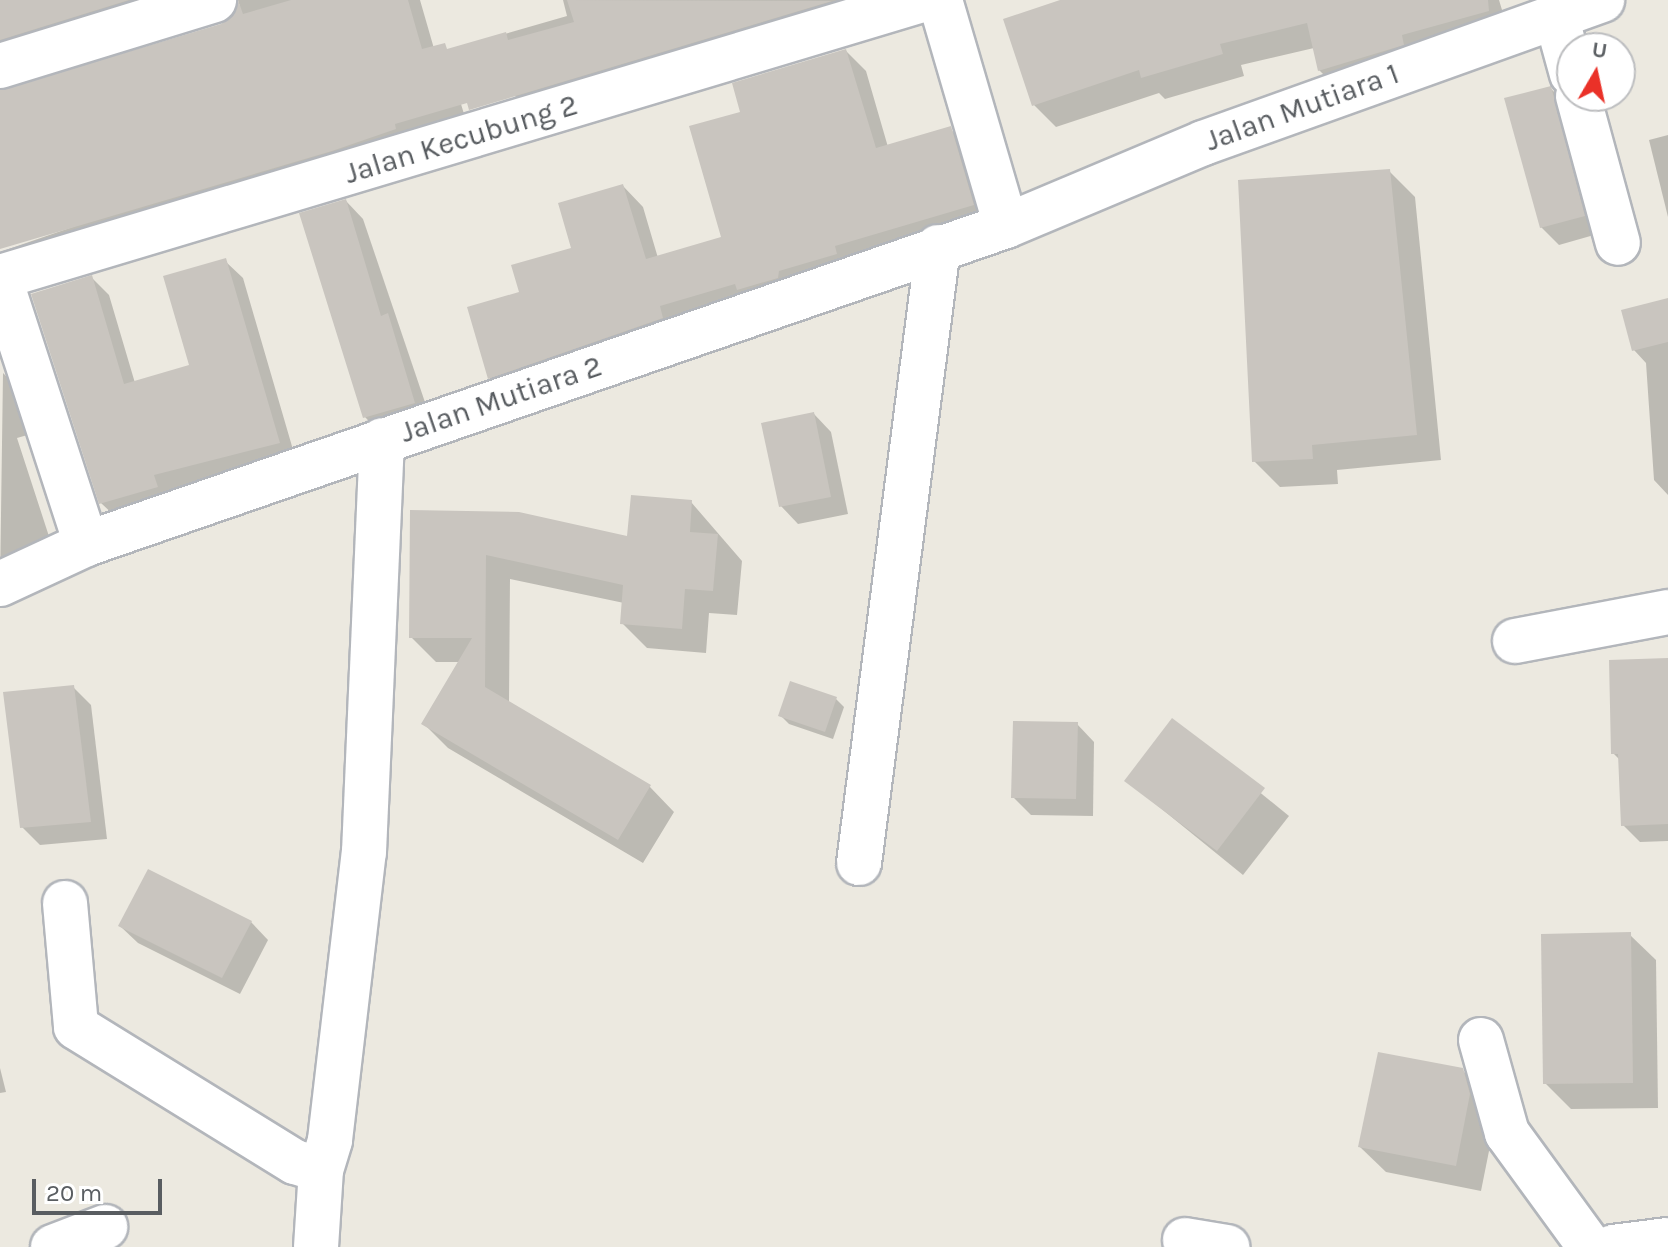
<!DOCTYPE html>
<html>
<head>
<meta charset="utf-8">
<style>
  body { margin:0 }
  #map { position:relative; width:1668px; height:1247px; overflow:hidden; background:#ece9e0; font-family:Karla,sans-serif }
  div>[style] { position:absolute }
  .shadow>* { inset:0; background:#0003 }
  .building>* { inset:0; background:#c9c5bf }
  .roads { filter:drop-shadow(2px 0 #b3b6bb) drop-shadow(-2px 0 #b3b6bb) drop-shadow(0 2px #b3b6bb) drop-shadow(0 -2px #b3b6bb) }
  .minor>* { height:44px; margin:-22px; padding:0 22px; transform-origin:22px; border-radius:22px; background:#fff }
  span { translate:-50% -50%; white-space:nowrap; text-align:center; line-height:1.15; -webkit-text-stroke:8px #fff; paint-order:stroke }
  .street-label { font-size:30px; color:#595d61 }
  .north { position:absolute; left:1556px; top:32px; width:80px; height:80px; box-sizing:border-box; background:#fff; border:2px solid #bdbec0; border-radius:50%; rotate:9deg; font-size:22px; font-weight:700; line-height:32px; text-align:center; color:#595d61 }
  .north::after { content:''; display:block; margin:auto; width:28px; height:36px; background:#ea3128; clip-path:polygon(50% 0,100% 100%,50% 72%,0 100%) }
  .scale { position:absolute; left:32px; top:1179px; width:130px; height:36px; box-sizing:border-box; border:4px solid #595d61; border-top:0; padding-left:10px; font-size:24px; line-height:28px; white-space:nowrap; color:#595d61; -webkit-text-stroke:6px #fff; paint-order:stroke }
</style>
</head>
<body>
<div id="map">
  <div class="shadow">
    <i style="clip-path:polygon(0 0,208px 0,0 73px)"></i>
    <i style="clip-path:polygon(238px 0,420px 0,435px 52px,450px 68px,468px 127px,0 274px,0 252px,87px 222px,0 247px,0 92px,222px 26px,240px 7px)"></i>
    <i style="clip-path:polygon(563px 0,905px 0,533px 113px,515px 96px,498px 36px,567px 16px)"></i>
    <i style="clip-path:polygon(1066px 0,1499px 0,1509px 33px,1341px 92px,1319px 70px,1314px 48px,1241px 65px,1244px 76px,1165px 99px,1159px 93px,1056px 127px,1034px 105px)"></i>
    <i style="clip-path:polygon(846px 51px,866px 71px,888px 147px,950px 129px,971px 149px,993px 225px,510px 398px,489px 378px,522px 294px,574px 249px,623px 186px,643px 207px,658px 258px,724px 238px,743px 114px)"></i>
    <i style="clip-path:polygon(1550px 88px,1568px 105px,1601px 233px,1559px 245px,1541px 227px)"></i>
    <i style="clip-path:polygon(1668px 135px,1668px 217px,1649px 140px)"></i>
    <i style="clip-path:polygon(1389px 171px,1415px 197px,1441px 460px,1337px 470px,1338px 484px,1280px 487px,1254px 461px)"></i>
    <i style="clip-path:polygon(346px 201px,363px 219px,431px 420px,382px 435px,365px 417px)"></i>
    <i style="clip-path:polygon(225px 261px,243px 278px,296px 460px,119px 520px,101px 503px,92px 278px,109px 295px,135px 383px,191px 367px)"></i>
    <i style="clip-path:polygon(1668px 300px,1668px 495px,1654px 480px,1646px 363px,1634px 350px)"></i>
    <i style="clip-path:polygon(3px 373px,27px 397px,38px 432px,17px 438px,58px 564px,0 585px)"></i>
    <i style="clip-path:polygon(814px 414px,831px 432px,848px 514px,798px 524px,781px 506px)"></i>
    <i style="clip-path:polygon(691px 502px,742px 561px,737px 615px,709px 613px,706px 653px,647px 648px,622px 623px,624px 603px,510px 579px,509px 703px,650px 787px,674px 812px,643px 863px,448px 748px,424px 724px,460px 662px,436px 662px,411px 637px,412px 512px,629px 538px)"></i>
    <i style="clip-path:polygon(1668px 660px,1668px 841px,1640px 842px,1623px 825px,1620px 760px,1613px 753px)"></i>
    <i style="clip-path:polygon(73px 687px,91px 705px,107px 839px,40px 845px,22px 827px)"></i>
    <i style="clip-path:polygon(836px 699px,844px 707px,833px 739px,789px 724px,780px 715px)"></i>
    <i style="clip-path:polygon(1172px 721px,1289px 816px,1243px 875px,1126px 780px)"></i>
    <i style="clip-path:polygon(1077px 724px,1094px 742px,1093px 816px,1031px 815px,1013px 797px)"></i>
    <i style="clip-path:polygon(251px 922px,268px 940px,240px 994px,138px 943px,120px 926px)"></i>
    <i style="clip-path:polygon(1630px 935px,1656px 960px,1658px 1108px,1571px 1109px,1545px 1083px)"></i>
    <i style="clip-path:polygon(0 1068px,6px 1092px,0 1093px)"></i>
    <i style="clip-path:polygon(1462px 1070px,1488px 1096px,1495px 1121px,1481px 1191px,1386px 1172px,1360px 1147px)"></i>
  </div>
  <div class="building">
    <i style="clip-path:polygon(0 0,129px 0,0 40px)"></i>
    <i style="clip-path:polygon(238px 0,243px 14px,291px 0,408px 0,422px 49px,445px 43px,447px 49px,506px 32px,508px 40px,574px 22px,567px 0,832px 1px,469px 110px,467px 103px,395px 124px,396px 129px,332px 151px,0 249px,0 90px,221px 24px,233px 16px)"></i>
    <i style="clip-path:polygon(1060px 0,1488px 0,1489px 11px,1402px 35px,1404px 45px,1318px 71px,1307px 23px,1220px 44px,1223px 54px,1141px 78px,1139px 70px,1032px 106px,1003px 19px)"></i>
    <i style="clip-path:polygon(846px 49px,876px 148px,951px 126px,974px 205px,835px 246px,837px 254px,779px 271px,778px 278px,737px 290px,735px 284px,660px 306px,663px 318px,488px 379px,467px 307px,519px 292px,511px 265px,571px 248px,558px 203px,623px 184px,646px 259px,721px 237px,689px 126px,740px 112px,732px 83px)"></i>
    <i style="clip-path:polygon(1551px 86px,1585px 216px,1540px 228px,1504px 98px)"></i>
    <i style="clip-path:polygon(1390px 169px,1417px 435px,1312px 445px,1313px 459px,1252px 462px,1238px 180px)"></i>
    <i style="clip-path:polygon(346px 199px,381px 316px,388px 313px,415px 403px,363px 418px,299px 213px)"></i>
    <i style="clip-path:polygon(226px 258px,280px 443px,154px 475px,158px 487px,99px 504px,31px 294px,92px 275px,124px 384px,189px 365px,163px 276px)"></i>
    <i style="clip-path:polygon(1668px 298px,1668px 342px,1632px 351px,1621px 310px)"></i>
    <i style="clip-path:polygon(814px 412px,831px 497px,779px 507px,761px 423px)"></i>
    <i style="clip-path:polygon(631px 495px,692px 500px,690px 532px,718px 534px,713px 591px,685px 589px,682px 629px,620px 624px,623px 585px,486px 555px,485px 687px,651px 785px,618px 840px,421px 724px,472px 638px,409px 638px,410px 510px,519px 512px,627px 536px)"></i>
    <i style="clip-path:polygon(1668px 658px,1668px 824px,1621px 826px,1618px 754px,1611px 754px,1609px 660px)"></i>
    <i style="clip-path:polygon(790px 681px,837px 697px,825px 732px,778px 716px)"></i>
    <i style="clip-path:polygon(74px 685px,91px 822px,20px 828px,3px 692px)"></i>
    <i style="clip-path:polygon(1172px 718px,1265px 788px,1217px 851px,1124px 781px)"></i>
    <i style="clip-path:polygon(1013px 721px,1078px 722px,1076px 799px,1011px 798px)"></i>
    <i style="clip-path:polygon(148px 869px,252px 921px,222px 978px,118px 926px)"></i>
    <i style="clip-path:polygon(1631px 932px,1633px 1083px,1543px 1084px,1541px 934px)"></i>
    <i style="clip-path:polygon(1378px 1052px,1463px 1068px,1470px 1094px,1456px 1166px,1358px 1147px)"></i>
  </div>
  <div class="roads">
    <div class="minor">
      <i style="left:940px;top:0;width:235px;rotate:73.7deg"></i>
      <i style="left:1556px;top:16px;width:60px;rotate:74.6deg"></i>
      <i style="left:0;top:66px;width:224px;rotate:-17.1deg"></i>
      <i style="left:1578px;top:96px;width:152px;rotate:74.8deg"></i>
      <i style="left:0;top:277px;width:963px;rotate:-16.72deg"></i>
      <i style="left:0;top:279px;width:279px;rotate:72deg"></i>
      <i style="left:0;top:584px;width:95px;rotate:-24.9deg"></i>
      <i style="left:86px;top:544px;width:973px;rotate:-19.07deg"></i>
      <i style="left:1006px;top:226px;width:214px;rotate:-22.8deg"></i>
      <i style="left:1203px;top:143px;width:424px;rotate:-19.7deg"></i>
      <i style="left:1515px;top:641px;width:156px;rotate:-10.7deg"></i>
      <i style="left:859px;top:863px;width:621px;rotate:-82.69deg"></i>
      <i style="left:65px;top:903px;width:124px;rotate:84.9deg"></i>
      <i style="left:76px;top:1027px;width:257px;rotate:31.7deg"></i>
      <i style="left:295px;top:1162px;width:27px;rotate:17deg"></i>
      <i style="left:1481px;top:1040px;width:97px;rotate:74.4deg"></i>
      <i style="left:1507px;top:1133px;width:141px;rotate:53.9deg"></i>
      <i style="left:1185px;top:1240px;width:43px;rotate:9.5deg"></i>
      <i style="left:53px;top:1247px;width:56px;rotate:-21deg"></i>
      <i style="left:316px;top:1247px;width:77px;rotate:-86.3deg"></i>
      <i style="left:321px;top:1170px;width:31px;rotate:-73deg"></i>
      <i style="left:330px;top:1140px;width:290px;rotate:-83.3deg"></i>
      <i style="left:364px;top:852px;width:412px;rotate:-87.5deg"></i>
      <i style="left:1613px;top:1247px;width:55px;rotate:-7.3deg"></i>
    </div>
  </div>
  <div class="street-label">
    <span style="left:1302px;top:107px;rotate:-20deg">Jalan Mutiara 1</span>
    <span style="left:461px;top:139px;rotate:-17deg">Jalan Kecubung 2</span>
    <span style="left:501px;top:399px;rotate:-19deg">Jalan Mutiara 2</span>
  </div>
  <div class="north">U</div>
  <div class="scale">20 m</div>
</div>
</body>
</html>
